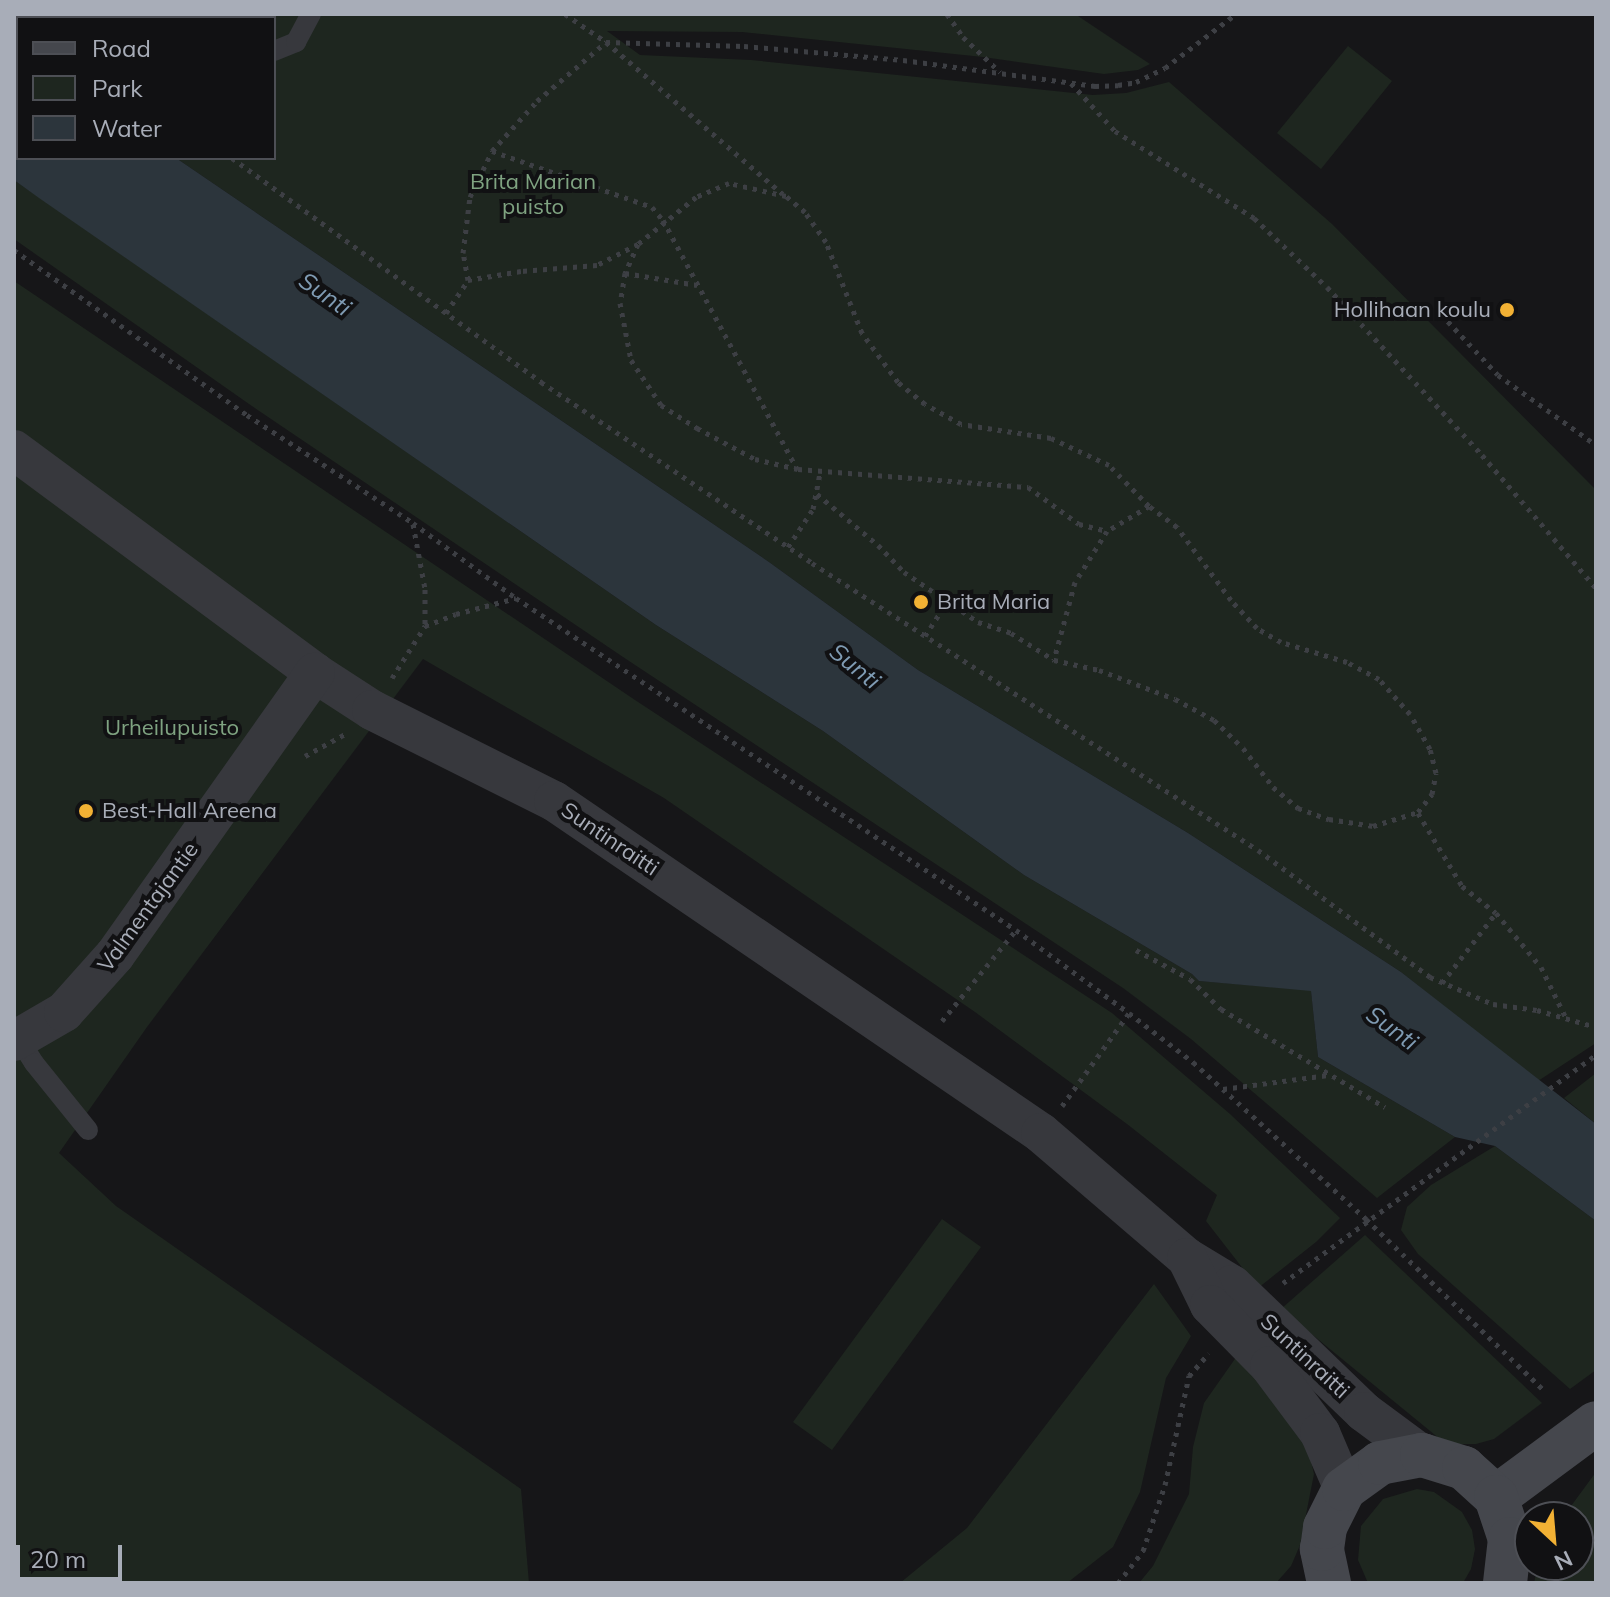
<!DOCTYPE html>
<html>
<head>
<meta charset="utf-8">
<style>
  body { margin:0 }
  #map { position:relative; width:1610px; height:1597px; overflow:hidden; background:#161618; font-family:Mulish,sans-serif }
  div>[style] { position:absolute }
  .green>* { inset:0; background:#1e261f }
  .water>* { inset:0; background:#2c353c }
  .path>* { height:5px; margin-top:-2.5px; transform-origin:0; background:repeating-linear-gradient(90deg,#3d3f44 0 4px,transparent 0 10px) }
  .service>* { height:20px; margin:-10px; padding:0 10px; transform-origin:10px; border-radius:10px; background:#37383d }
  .minor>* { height:40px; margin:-20px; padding:0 20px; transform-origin:20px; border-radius:20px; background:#37383d }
  .secondary>* { height:44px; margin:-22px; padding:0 22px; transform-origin:22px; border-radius:22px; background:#45474d }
  .dots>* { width:22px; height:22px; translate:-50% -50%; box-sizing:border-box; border:4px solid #111113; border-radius:50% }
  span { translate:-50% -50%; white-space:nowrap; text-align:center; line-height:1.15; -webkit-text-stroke:8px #111113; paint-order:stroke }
  .park-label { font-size:22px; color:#7fa381 }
  .poi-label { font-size:22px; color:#a8adb8 }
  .right { translate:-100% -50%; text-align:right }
  .left { translate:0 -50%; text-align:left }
  .street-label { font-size:22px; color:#a8adb8 }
  .water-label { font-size:24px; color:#7f9bb3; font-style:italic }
  .frame { position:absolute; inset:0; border:16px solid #a8adb8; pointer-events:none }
  .legend { position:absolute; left:16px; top:16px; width:260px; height:144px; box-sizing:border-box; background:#111113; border:2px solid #4d4f55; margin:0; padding:10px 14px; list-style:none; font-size:24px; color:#a8adb8 }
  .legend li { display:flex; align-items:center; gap:16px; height:40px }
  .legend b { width:40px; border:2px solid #4d4f55 }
  .north { position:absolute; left:1514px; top:1501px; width:80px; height:80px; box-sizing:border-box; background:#111113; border:2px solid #4d4f55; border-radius:50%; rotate:154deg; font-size:22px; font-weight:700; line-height:32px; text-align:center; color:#a8adb8 }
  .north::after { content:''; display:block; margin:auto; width:28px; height:36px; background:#f2b134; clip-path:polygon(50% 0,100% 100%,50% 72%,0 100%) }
  .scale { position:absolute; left:16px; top:1545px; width:106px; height:36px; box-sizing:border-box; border:4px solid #a8adb8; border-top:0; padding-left:10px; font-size:24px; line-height:28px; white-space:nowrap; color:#a8adb8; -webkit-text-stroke:6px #111113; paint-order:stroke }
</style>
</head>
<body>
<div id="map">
  <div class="green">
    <i style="clip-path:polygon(14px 14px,1075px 14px,1150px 64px,1138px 70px,1104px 74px,983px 57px,742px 32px,607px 31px,640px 55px,751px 60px,1093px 95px,1126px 93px,1169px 82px,1332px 224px,1596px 490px,1596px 1043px,1538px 1081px,1401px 972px,1188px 833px,918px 670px,769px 562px,176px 158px,274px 158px,274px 18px,18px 18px,18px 46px,14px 44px)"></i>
    <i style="clip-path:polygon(1348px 46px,1392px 81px,1321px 169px,1277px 133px)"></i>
    <i style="clip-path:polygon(14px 180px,656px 625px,823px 731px,1024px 875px,1192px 974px,1199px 981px,1311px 990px,1318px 1057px,1455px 1137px,1377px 1198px,1191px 1039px,1123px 988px,626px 659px,249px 404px,14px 239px)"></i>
    <i style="clip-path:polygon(14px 281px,635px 700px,1112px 1013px,1230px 1114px,1340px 1218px,1316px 1242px,1258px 1288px,1206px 1221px,1217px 1195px,1127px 1124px,975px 1012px,664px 798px,423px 659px,147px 1027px,59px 1153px,116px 1206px,521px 1489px,529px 1583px,14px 1583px)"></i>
    <i style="clip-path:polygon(1596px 1073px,1596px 1124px,1564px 1098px)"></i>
    <i style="clip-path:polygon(1495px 1146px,1596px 1221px,1596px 1370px,1570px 1389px,1418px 1254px,1401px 1230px,1407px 1207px,1431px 1185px)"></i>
    <i style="clip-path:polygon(942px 1219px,981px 1247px,832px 1450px,793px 1422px)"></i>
    <i style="clip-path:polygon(1365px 1235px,1542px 1403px,1494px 1439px,1476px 1444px,1446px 1444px,1281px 1309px)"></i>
    <i style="clip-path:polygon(1154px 1284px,1191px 1336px,1166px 1378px,1140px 1492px,1113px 1547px,1067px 1583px,900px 1583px,967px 1528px)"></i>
    <i style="clip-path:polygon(1237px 1356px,1307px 1444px,1314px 1474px,1300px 1545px,1291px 1566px,1276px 1583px,1139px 1583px,1153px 1566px,1189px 1494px,1193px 1447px,1204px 1403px)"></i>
    <i style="clip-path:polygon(1596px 1472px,1596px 1583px,1534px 1583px,1538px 1565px,1578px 1565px,1578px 1517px,1563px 1517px)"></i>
    <i style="clip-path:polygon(1417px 1489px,1434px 1492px,1462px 1512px,1472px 1530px,1475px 1549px,1471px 1569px,1463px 1583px,1368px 1583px,1358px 1560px,1361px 1526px,1383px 1499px)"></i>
  </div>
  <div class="water">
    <i style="clip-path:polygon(14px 44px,18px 46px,18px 158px,176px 158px,769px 562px,918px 670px,1188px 833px,1401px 972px,1596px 1124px,1596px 1221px,1495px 1146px,1455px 1137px,1318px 1057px,1311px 991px,1199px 981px,1192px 974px,1024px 875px,823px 731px,656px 625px,39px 198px,14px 180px)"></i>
  </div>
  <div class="path">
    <i style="left:24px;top:14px;width:7px;rotate:34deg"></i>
    <i style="left:565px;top:14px;width:50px;rotate:34.3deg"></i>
    <i style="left:606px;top:42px;width:233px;rotate:40.7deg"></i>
    <i style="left:947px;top:14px;width:28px;rotate:55deg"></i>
    <i style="left:963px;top:37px;width:51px;rotate:43.4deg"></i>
    <i style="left:1071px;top:83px;width:65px;rotate:47.5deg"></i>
    <i style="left:1115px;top:131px;width:164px;rotate:32deg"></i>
    <i style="left:1254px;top:218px;width:100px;rotate:43.4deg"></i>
    <i style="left:1327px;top:287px;width:229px;rotate:47.3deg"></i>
    <i style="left:1482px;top:455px;width:175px;rotate:49.4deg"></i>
    <i style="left:492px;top:151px;width:170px;rotate:19.3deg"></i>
    <i style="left:652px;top:207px;width:17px;rotate:50deg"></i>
    <i style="left:663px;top:220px;width:283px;rotate:61.7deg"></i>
    <i style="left:232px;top:158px;width:382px;rotate:35.9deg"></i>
    <i style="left:541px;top:382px;width:326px;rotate:33.7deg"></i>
    <i style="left:812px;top:563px;width:530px;rotate:32.76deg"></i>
    <i style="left:1258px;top:850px;width:214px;rotate:36.4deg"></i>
    <i style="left:1430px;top:977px;width:69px;rotate:23.2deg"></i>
    <i style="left:1493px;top:1004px;width:44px;rotate:7.8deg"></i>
    <i style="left:1537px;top:1010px;width:61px;rotate:16.1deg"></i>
    <i style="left:638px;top:244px;width:32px;rotate:114deg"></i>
    <i style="left:625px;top:273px;width:30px;rotate:99deg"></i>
    <i style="left:620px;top:303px;width:58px;rotate:79.1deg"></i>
    <i style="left:631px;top:360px;width:54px;rotate:56.3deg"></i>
    <i style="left:661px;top:405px;width:43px;rotate:32.6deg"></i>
    <i style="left:697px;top:428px;width:66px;rotate:28.1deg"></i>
    <i style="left:755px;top:459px;width:44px;rotate:13.1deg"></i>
    <i style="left:798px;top:469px;width:231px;rotate:4.5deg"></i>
    <i style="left:1028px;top:487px;width:63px;rotate:36deg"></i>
    <i style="left:1079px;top:524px;width:29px;rotate:14deg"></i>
    <i style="left:14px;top:250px;width:286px;rotate:35.3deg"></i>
    <i style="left:247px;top:415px;width:198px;rotate:33deg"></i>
    <i style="left:413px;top:523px;width:127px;rotate:36.1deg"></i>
    <i style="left:516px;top:598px;width:600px;rotate:33.58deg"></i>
    <i style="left:1016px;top:930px;width:140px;rotate:36.3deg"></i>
    <i style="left:1129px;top:1013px;width:81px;rotate:37.4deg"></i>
    <i style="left:1193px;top:1062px;width:234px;rotate:42.2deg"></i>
    <i style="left:1366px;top:1219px;width:248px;rotate:43.9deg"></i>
    <i style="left:625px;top:273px;width:73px;rotate:9.5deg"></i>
    <i style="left:446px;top:313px;width:40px;rotate:-56deg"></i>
    <i style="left:1441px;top:314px;width:83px;rotate:46.9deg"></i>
    <i style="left:1498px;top:375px;width:120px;rotate:35.5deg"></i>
    <i style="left:817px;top:494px;width:80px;rotate:39.9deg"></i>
    <i style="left:878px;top:545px;width:37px;rotate:46deg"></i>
    <i style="left:904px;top:572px;width:89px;rotate:34deg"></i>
    <i style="left:978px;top:622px;width:35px;rotate:18deg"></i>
    <i style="left:1011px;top:633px;width:51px;rotate:32.1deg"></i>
    <i style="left:1149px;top:506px;width:49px;rotate:149.2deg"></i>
    <i style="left:1107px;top:531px;width:60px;rotate:122.1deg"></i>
    <i style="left:1075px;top:582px;width:81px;rotate:105.1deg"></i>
    <i style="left:1054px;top:660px;width:46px;rotate:12.5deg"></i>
    <i style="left:1099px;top:670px;width:81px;rotate:20.9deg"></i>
    <i style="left:1175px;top:699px;width:44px;rotate:28.3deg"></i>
    <i style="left:1214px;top:720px;width:40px;rotate:44deg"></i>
    <i style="left:1243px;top:748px;width:49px;rotate:52.4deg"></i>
    <i style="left:1273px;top:787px;width:33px;rotate:40deg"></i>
    <i style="left:1298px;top:808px;width:33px;rotate:20deg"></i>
    <i style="left:1329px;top:819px;width:45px;rotate:9deg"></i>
    <i style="left:1373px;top:826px;width:47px;rotate:-17.3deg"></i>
    <i style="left:1418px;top:812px;width:23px;rotate:-52deg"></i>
    <i style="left:1432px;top:794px;width:21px;rotate:-79deg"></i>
    <i style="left:1436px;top:773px;width:25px;rotate:-104deg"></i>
    <i style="left:1430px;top:749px;width:40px;rotate:-119.7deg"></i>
    <i style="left:1410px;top:714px;width:47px;rotate:-131.5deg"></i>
    <i style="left:1379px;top:679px;width:36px;rotate:-152deg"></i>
    <i style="left:1347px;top:662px;width:69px;rotate:-163.1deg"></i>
    <i style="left:1281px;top:642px;width:28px;rotate:-150deg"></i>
    <i style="left:1257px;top:628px;width:38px;rotate:-133deg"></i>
    <i style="left:1231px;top:600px;width:91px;rotate:-126.5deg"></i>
    <i style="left:1177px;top:527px;width:35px;rotate:-143deg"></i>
    <i style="left:1149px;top:506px;width:57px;rotate:-134.3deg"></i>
    <i style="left:1109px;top:465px;width:64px;rotate:-155deg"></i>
    <i style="left:1051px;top:438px;width:91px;rotate:-171.2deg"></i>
    <i style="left:961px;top:424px;width:41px;rotate:-150.9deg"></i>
    <i style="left:925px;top:404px;width:35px;rotate:-141deg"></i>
    <i style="left:898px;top:382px;width:61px;rotate:-126.3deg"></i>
    <i style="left:862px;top:333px;width:98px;rotate:-111.6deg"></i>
    <i style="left:826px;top:242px;width:37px;rotate:-125deg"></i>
    <i style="left:805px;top:212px;width:25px;rotate:-140deg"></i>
    <i style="left:786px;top:196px;width:58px;rotate:-167.2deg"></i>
    <i style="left:729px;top:183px;width:36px;rotate:157deg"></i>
    <i style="left:696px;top:197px;width:75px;rotate:141deg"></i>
    <i style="left:638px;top:244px;width:46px;rotate:152.9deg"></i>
    <i style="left:597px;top:265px;width:76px;rotate:175.5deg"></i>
    <i style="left:521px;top:271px;width:54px;rotate:170.4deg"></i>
    <i style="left:468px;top:280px;width:27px;rotate:-100deg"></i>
    <i style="left:463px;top:253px;width:56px;rotate:-82.9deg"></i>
    <i style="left:470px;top:197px;width:51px;rotate:-64.4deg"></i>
    <i style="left:492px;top:151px;width:67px;rotate:-48deg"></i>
    <i style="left:537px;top:101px;width:91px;rotate:-40.5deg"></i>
    <i style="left:606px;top:42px;width:138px;rotate:1.7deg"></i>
    <i style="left:744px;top:46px;width:160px;rotate:5deg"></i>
    <i style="left:903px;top:60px;width:194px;rotate:7.7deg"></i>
    <i style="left:1095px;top:86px;width:23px;rotate:-2deg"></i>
    <i style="left:1118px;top:85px;width:18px;rotate:-9deg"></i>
    <i style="left:1136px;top:82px;width:32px;rotate:-26deg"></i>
    <i style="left:1165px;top:68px;width:89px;rotate:-37.3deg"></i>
    <i style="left:413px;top:524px;width:66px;rotate:79.5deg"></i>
    <i style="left:425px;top:589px;width:37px;rotate:90deg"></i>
    <i style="left:788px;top:547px;width:45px;rotate:-56.7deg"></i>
    <i style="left:813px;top:509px;width:38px;rotate:-79deg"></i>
    <i style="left:925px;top:636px;width:40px;rotate:-57.1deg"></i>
    <i style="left:392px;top:678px;width:62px;rotate:-57.6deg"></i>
    <i style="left:425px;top:626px;width:33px;rotate:-21deg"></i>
    <i style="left:456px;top:614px;width:62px;rotate:-14.9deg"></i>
    <i style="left:305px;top:756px;width:46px;rotate:-28.8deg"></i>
    <i style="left:1418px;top:813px;width:85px;rotate:58.9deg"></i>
    <i style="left:1462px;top:886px;width:43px;rotate:38.5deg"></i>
    <i style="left:1496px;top:913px;width:70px;rotate:50.2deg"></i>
    <i style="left:1541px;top:967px;width:55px;rotate:63.9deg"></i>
    <i style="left:1136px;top:950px;width:61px;rotate:28.2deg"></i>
    <i style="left:1190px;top:979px;width:43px;rotate:44.1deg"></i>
    <i style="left:1221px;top:1009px;width:191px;rotate:30.9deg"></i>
    <i style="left:1442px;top:983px;width:88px;rotate:-52.4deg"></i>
    <i style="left:942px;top:1021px;width:117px;rotate:-50.9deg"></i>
    <i style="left:1223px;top:1089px;width:106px;rotate:-7.6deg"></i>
    <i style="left:1062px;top:1106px;width:115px;rotate:-54.2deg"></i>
    <i style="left:1283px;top:1283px;width:387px;rotate:-36.1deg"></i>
    <i style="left:1118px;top:1583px;width:41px;rotate:-52deg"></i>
    <i style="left:1143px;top:1551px;width:70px;rotate:-71.6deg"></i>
    <i style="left:1165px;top:1485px;width:112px;rotate:-77.6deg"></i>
    <i style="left:1189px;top:1376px;width:30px;rotate:-49deg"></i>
  </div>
  <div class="service">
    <i style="left:199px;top:18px;width:4px;rotate:-90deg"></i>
    <i style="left:274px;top:51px;width:24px;rotate:-22deg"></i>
    <i style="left:296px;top:42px;width:32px;rotate:-62deg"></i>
    <i style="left:19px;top:1039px;width:28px;rotate:58deg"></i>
    <i style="left:34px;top:1063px;width:86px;rotate:51.1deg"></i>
  </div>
  <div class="minor">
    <i style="left:14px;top:450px;width:375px;rotate:36.5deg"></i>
    <i style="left:315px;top:673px;width:68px;rotate:33deg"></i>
    <i style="left:372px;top:710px;width:203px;rotate:26.6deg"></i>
    <i style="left:554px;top:801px;width:589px;rotate:34.28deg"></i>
    <i style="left:1041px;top:1133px;width:192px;rotate:40.6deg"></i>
    <i style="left:1187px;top:1258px;width:52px;rotate:31deg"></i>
    <i style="left:1232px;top:1285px;width:183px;rotate:43.9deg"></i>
    <i style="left:1364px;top:1412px;width:72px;rotate:36.6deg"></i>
    <i style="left:14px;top:1041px;width:58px;rotate:-30.1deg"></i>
    <i style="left:64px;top:1012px;width:76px;rotate:-48.2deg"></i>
    <i style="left:115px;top:955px;width:346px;rotate:-54.7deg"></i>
    <i style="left:1187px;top:1258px;width:52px;rotate:63.9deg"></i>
    <i style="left:1210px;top:1305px;width:86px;rotate:45.5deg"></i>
    <i style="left:1270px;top:1366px;width:84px;rotate:53.3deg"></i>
    <i style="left:1320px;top:1433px;width:61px;rotate:66.8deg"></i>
  </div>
  <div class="secondary">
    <i style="left:1496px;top:1497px;width:124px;rotate:-36.5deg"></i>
    <i style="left:1329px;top:1583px;width:35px;rotate:-102deg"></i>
    <i style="left:1322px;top:1549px;width:22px;rotate:-82deg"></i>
    <i style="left:1325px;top:1527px;width:42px;rotate:-63.4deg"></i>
    <i style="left:1344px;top:1489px;width:44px;rotate:-35.8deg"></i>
    <i style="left:1380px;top:1463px;width:43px;rotate:-10.8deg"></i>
    <i style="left:1422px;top:1455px;width:44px;rotate:17.2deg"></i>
    <i style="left:1464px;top:1468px;width:43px;rotate:42.2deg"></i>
    <i style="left:1496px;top:1497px;width:44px;rotate:71.6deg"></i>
    <i style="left:1510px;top:1539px;width:44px;rotate:96.5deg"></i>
  </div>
  <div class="dots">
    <i style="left:1507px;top:310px;background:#f2b134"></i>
    <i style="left:921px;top:602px;background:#f2b134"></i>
    <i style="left:86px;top:811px;background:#f2b134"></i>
  </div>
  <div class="park-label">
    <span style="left:533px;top:194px">Brita Marian<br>puisto</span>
    <span style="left:172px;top:728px">Urheilupuisto</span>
  </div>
  <div class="poi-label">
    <span class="right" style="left:1491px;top:310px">Hollihaan koulu</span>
    <span class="left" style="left:937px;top:602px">Brita Maria</span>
    <span class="left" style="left:102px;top:811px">Best‑Hall Areena</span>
  </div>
  <div class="street-label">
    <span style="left:610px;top:839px;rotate:34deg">Suntinraitti</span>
    <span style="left:148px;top:907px;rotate:-54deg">Valmentajantie</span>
    <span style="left:1305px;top:1356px;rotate:43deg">Suntinraitti</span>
  </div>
  <div class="water-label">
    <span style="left:325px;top:294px;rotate:35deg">Sunti</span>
    <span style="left:855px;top:666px;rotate:39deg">Sunti</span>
    <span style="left:1392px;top:1028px;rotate:36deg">Sunti</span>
  </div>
  <div class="frame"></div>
  <ul class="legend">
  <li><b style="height:10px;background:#45474d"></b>Road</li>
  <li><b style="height:22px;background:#1e261f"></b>Park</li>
  <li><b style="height:22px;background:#2c353c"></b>Water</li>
  </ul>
  <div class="north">N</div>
  <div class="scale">20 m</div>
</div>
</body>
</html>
